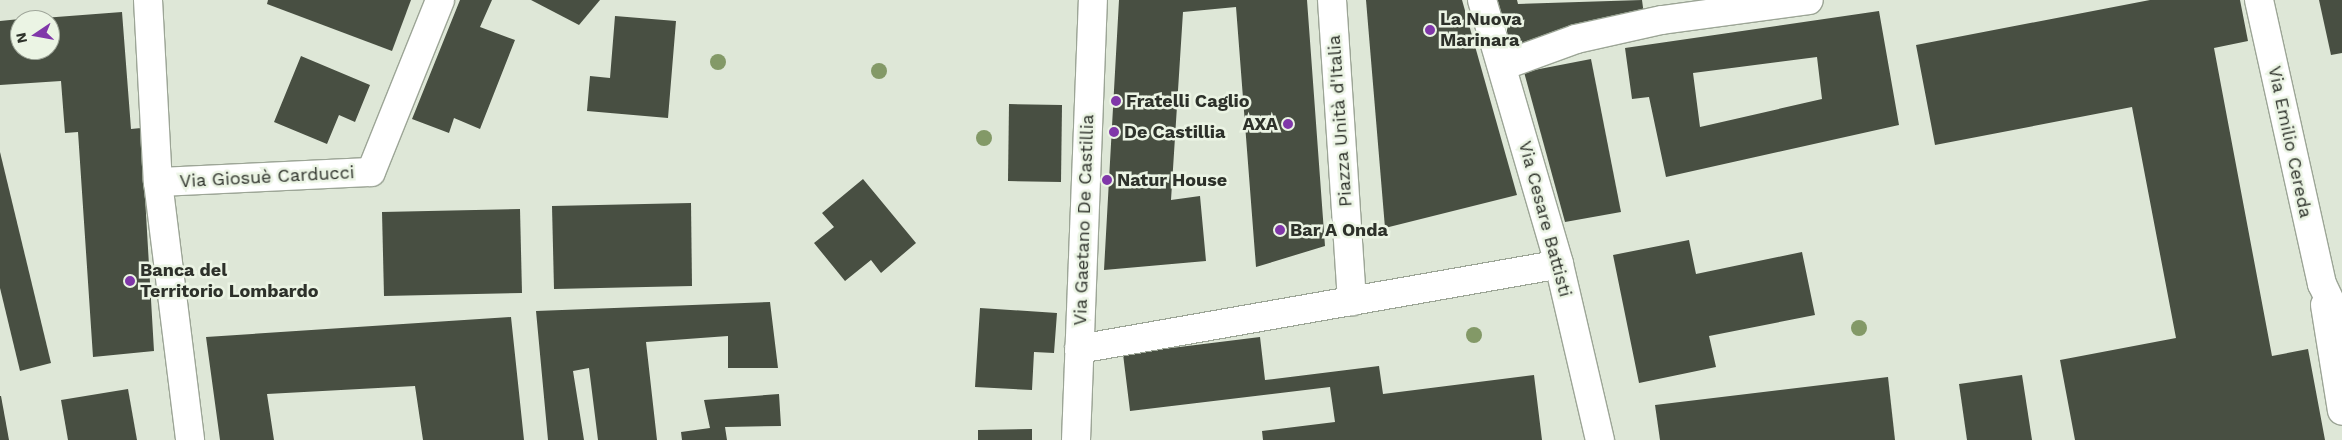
<!DOCTYPE html>
<html>
<head>
<meta charset="utf-8">
<style>
  body { margin:0 }
  #map { position:relative; width:2342px; height:440px; overflow:hidden; background:#dee7d7; font-family:"Work Sans",sans-serif }
  div>[style] { position:absolute }
  .building>* { inset:0; background:#484f42 }
  .roads { filter:drop-shadow(1px 0 #9ca596) drop-shadow(-1px 0 #9ca596) drop-shadow(0 1px #9ca596) drop-shadow(0 -1px #9ca596) }
  .minor>* { height:28px; margin:-14px; padding:0 14px; transform-origin:14px; border-radius:14px; background:#fff }
  .trees>* { width:16px; height:16px; margin:-8px; border-radius:50%; background:#839967 }
  .dots>* { width:14px; height:14px; translate:-50% -50%; box-sizing:border-box; border:2px solid #ebf4e4; border-radius:50% }
  span { translate:-50% -50%; white-space:nowrap; text-align:center; line-height:1.15; -webkit-text-stroke:5px #ebf4e4; paint-order:stroke }
  .poi-label { font-size:18px; color:#2d312a; font-weight:700 }
  .left { translate:0 -50%; text-align:left }
  .right { translate:-100% -50%; text-align:right }
  .street-label { font-size:18px; color:#2d312a }
  .north { position:absolute; left:10px; top:10px; width:50px; height:50px; box-sizing:border-box; background:#ebf4e4; border:1px solid #9fa69a; border-radius:50%; rotate:258deg; font-size:14px; font-weight:700; line-height:20px; text-align:center; color:#2d312a }
  .north::after { content:''; display:block; margin:auto; width:18px; height:22px; background:#8037a9; clip-path:polygon(50% 0,100% 100%,50% 72%,0 100%) }
</style>
</head>
<body>
<div id="map">
  <div class="building">
    <i style="clip-path:polygon(268px 0,411px 0,392px 51px,267px 4px)"></i>
    <i style="clip-path:polygon(460px 0,492px 0,480px 27px,515px 40px,480px 129px,454px 118px,449px 133px,412px 119px)"></i>
    <i style="clip-path:polygon(531px 0,600px 0,579px 25px)"></i>
    <i style="clip-path:polygon(1119px 0,1307px 0,1325px 246px,1256px 267px,1236px 7px,1183px 12px,1171px 200px,1200px 196px,1206px 261px,1104px 270px)"></i>
    <i style="clip-path:polygon(1366px 0,1462px 0,1517px 195px,1385px 228px)"></i>
    <i style="clip-path:polygon(1494px 0,1517px 0,1518px 4px,1642px 0,1644px 15px,1509px 50px)"></i>
    <i style="clip-path:polygon(2150px 0,2240px 0,2248px 41px,2214px 48px,2272px 356px,2308px 349px,2325px 440px,2075px 440px,2060px 360px,2176px 338px,2132px 107px,1935px 145px,1916px 45px)"></i>
    <i style="clip-path:polygon(2319px 0,2342px 0,2342px 53px,2331px 55px)"></i>
    <i style="clip-path:polygon(evenodd,1879px 11px,1899px 125px,1666px 177px,1649px 97px,1632px 99px,1625px 48px,1879px 11px,1817px 57px,1822px 99px,1700px 127px,1693px 73px,1817px 57px)"></i>
    <i style="clip-path:polygon(122px 12px,131px 129px,141px 128px,154px 351px,93px 357px,78px 132px,65px 133px,61px 81px,0 85px,0 21px,20px 19px,20px 50px,50px 50px,50px 20px,30px 19px)"></i>
    <i style="clip-path:polygon(615px 16px,676px 21px,668px 118px,587px 111px,590px 76px,610px 78px)"></i>
    <i style="clip-path:polygon(301px 56px,370px 85px,355px 122px,339px 115px,327px 144px,274px 122px)"></i>
    <i style="clip-path:polygon(1591px 59px,1621px 212px,1565px 222px,1524px 72px)"></i>
    <i style="clip-path:polygon(1009px 104px,1062px 105px,1061px 182px,1008px 181px)"></i>
    <i style="clip-path:polygon(0 152px,51px 363px,20px 371px,0 288px)"></i>
    <i style="clip-path:polygon(863px 179px,916px 243px,881px 273px,871px 260px,845px 281px,814px 243px,834px 227px,822px 213px)"></i>
    <i style="clip-path:polygon(691px 203px,692px 286px,554px 289px,552px 206px)"></i>
    <i style="clip-path:polygon(520px 209px,522px 293px,384px 296px,382px 212px)"></i>
    <i style="clip-path:polygon(1689px 240px,1696px 274px,1802px 252px,1815px 315px,1709px 336px,1716px 367px,1639px 383px,1613px 255px)"></i>
    <i style="clip-path:polygon(770px 302px,778px 368px,728px 368px,728px 336px,646px 342px,657px 440px,598px 440px,589px 368px,573px 371px,584px 440px,548px 440px,536px 311px)"></i>
    <i style="clip-path:polygon(980px 308px,1057px 313px,1054px 353px,1034px 352px,1032px 390px,975px 387px)"></i>
    <i style="clip-path:polygon(511px 317px,524px 440px,423px 440px,415px 386px,267px 394px,274px 440px,220px 440px,206px 337px)"></i>
    <i style="clip-path:polygon(1260px 337px,1265px 380px,1379px 366px,1383px 394px,1534px 375px,1542px 440px,1263px 440px,1262px 431px,1335px 422px,1330px 387px,1130px 411px,1123px 354px)"></i>
    <i style="clip-path:polygon(2022px 375px,2032px 440px,1967px 440px,1959px 384px)"></i>
    <i style="clip-path:polygon(1888px 377px,1895px 440px,1660px 440px,1655px 405px)"></i>
    <i style="clip-path:polygon(128px 389px,137px 440px,68px 440px,61px 400px)"></i>
    <i style="clip-path:polygon(779px 394px,781px 426px,725px 427px,727px 440px,682px 440px,681px 432px,710px 428px,704px 400px)"></i>
    <i style="clip-path:polygon(0 396px,1px 396px,9px 440px,0 440px)"></i>
    <i style="clip-path:polygon(1032px 429px,1032px 440px,978px 440px,978px 430px)"></i>
  </div>
  <div class="roads">
    <div class="minor">
      <i style="left:148px;top:0;width:182px;rotate:86.9deg"></i>
      <i style="left:158px;top:182px;width:260px;rotate:82.9deg"></i>
      <i style="left:1332px;top:0;width:302px;rotate:86.2deg"></i>
      <i style="left:1482px;top:0;width:275px;rotate:73.7deg"></i>
      <i style="left:1559px;top:264px;width:181px;rotate:76.9deg"></i>
      <i style="left:2259px;top:0;width:291px;rotate:77.5deg"></i>
      <i style="left:2322px;top:284px;width:47px;rotate:64.5deg"></i>
      <i style="left:1502px;top:66px;width:79px;rotate:-20deg"></i>
      <i style="left:1576px;top:39px;width:88px;rotate:-12.5deg"></i>
      <i style="left:1662px;top:20px;width:148px;rotate:-7.7deg"></i>
      <i style="left:158px;top:182px;width:213px;rotate:-2.7deg"></i>
      <i style="left:371px;top:172px;width:185px;rotate:-68.1deg"></i>
      <i style="left:2325px;top:305px;width:107px;rotate:80.9deg"></i>
      <i style="left:1079px;top:349px;width:487px;rotate:-10deg"></i>
      <i style="left:1076px;top:440px;width:440px;rotate:-87.8deg"></i>
    </div>
  </div>
  <div class="trees">
    <i style="left:718px;top:62px"></i>
    <i style="left:879px;top:71px"></i>
    <i style="left:984px;top:138px"></i>
    <i style="left:1859px;top:328px"></i>
    <i style="left:1474px;top:335px"></i>
  </div>
  <div class="dots">
    <i style="left:1430px;top:30px;background:#8037a9"></i>
    <i style="left:1116px;top:101px;background:#8037a9"></i>
    <i style="left:1288px;top:124px;background:#8037a9"></i>
    <i style="left:1114px;top:132px;background:#8037a9"></i>
    <i style="left:1107px;top:180px;background:#8037a9"></i>
    <i style="left:1280px;top:230px;background:#8037a9"></i>
    <i style="left:130px;top:281px;background:#8037a9"></i>
  </div>
  <div class="poi-label">
    <span class="left" style="left:1440px;top:30px">La Nuova<br>Marinara</span>
    <span class="left" style="left:1126px;top:101px">Fratelli Caglio</span>
    <span class="right" style="left:1278px;top:124px">AXA</span>
    <span class="left" style="left:1124px;top:132px">De Castillia</span>
    <span class="left" style="left:1117px;top:180px">Natur House</span>
    <span class="left" style="left:1290px;top:230px">Bar A Onda</span>
    <span class="left" style="left:140px;top:281px">Banca del<br>Territorio Lombardo</span>
  </div>
  <div class="street-label">
    <span style="left:1340px;top:121px;rotate:-94deg">Piazza Unità d'Italia</span>
    <span style="left:2290px;top:142px;rotate:78deg">Via Emilio Cereda</span>
    <span style="left:267px;top:177px;rotate:-3deg">Via Giosuè Carducci</span>
    <span style="left:1545px;top:219px;rotate:75deg">Via Cesare Battisti</span>
    <span style="left:1084px;top:220px;rotate:-88deg">Via Gaetano De Castillia</span>
  </div>
  <div class="north">N</div>
</div>
</body>
</html>
